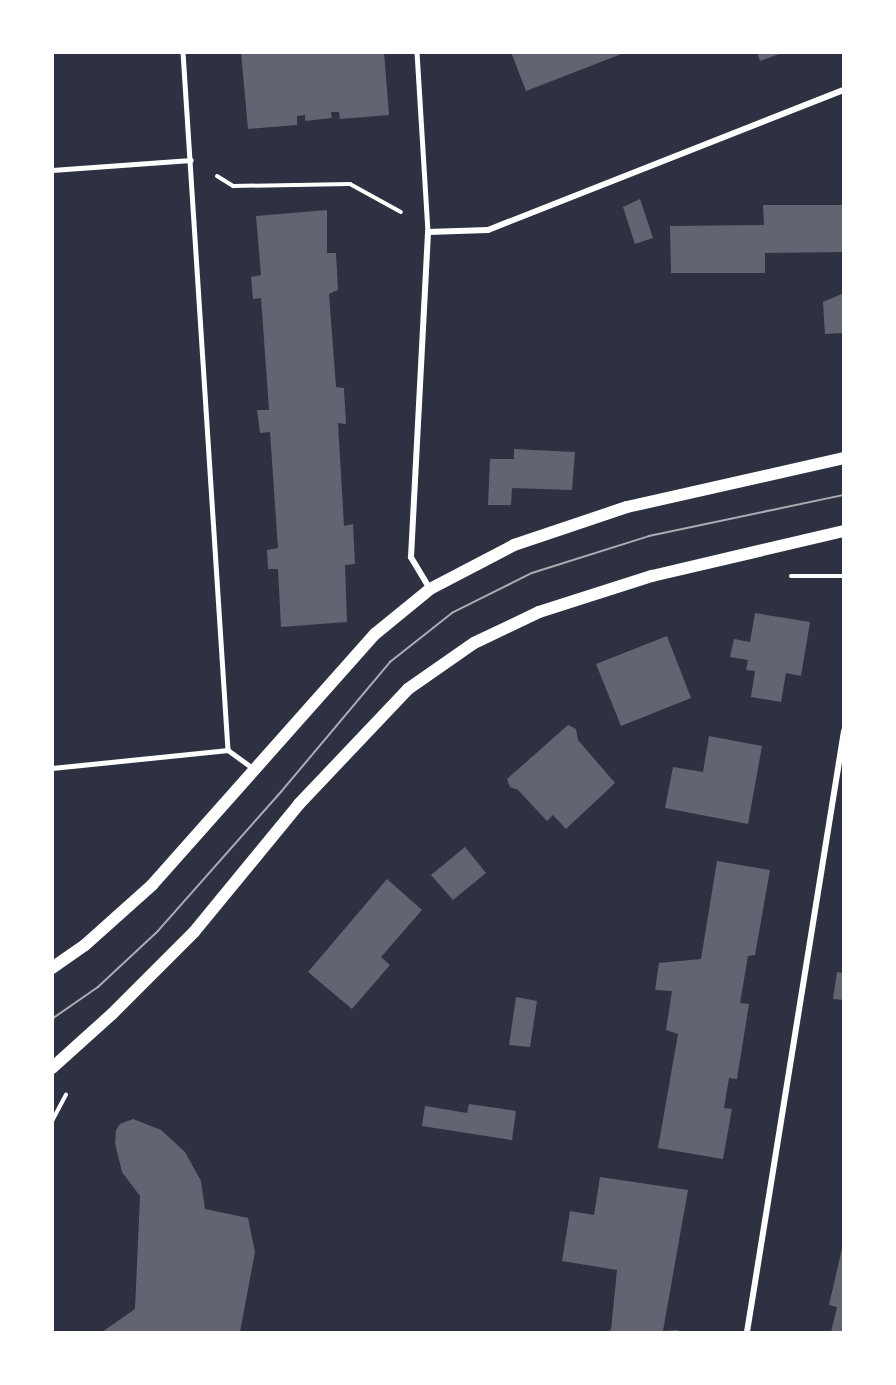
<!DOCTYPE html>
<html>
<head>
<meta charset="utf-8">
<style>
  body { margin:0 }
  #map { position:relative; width:896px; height:1385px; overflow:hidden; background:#2d3142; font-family:Inter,sans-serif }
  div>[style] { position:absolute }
  .building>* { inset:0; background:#626471 }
  .path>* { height:4px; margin:-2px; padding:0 2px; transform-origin:2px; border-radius:2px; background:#fff }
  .service>* { height:4.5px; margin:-2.25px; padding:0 2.25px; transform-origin:2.25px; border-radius:2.25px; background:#fff }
  .minor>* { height:6px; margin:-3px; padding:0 3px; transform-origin:3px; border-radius:3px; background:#fff }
  .secondary>* { height:12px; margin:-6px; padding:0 6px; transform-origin:6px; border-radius:6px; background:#fff }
  .tram>* { height:1.5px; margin:-0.75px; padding:0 0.75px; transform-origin:0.75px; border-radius:0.75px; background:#abadb3 }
  span { translate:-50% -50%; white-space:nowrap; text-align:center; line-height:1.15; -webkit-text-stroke:6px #fff; paint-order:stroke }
  .frame { position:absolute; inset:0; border:54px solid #fff; pointer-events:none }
</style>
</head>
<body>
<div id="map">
  <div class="building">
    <i style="clip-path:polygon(241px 52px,384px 52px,389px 115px,340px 119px,339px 112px,331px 112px,332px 118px,305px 121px,305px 115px,297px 116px,297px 125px,248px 129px)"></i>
    <i style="clip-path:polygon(511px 52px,624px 52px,624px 53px,526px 91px)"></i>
    <i style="clip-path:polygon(757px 52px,781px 52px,782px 53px,760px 61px)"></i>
    <i style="clip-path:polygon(640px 199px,653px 238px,635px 244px,623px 207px)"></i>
    <i style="clip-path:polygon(763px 205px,844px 205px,844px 252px,765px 253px,765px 273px,671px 273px,670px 226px,764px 225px)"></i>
    <i style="clip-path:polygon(327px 210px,327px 253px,336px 253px,338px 290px,329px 294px,336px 387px,344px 388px,346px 424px,338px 423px,344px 526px,353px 524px,355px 564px,345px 565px,347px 622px,281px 627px,278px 569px,268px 569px,267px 550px,278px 548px,270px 432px,260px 433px,257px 410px,269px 410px,261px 298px,253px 299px,251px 277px,261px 275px,256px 216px)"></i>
    <i style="clip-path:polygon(844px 293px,844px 333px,825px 334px,823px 302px)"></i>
    <i style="clip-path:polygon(514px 449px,575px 452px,572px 490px,512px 488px,511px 505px,488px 505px,490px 459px,514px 459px)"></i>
    <i style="clip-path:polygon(755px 613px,810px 622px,801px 676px,786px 673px,781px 702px,751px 697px,755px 671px,746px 670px,748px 660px,730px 657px,734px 639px,750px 642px)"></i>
    <i style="clip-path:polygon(667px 636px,691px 698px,621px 726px,596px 664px)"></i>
    <i style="clip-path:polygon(568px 725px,576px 729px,578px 740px,615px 783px,566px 829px,553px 815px,547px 821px,518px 790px,510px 787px,507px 779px)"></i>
    <i style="clip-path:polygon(709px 736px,762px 746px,748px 824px,665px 808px,673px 767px,703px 772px)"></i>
    <i style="clip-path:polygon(465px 847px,486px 873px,453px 900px,431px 875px)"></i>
    <i style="clip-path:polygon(717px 861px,770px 870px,755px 955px,748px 956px,740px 1003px,749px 1004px,737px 1079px,729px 1078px,724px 1108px,732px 1109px,723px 1159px,658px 1148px,678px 1034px,666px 1030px,672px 991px,655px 990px,659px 963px,701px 959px)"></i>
    <i style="clip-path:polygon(387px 879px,422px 910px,381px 957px,390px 965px,352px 1009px,308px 972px)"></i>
    <i style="clip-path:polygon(837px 972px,844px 973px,844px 1000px,833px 999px)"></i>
    <i style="clip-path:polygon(516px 997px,537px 1001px,530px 1047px,509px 1045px)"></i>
    <i style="clip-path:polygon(469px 1104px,516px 1111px,512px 1140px,422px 1126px,425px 1106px,467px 1113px)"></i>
    <i style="clip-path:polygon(133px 1119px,161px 1130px,185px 1152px,201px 1181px,205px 1209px,248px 1218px,255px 1252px,240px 1332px,102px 1332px,135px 1309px,140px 1196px,122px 1172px,115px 1143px,116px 1130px,120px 1124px)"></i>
    <i style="clip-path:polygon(600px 1177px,688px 1190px,663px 1331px,678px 1330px,679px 1332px,604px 1332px,611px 1330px,617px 1270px,562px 1261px,570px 1211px,594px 1215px)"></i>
    <i style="clip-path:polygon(843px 1244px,844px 1332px,831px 1332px,837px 1307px,829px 1305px)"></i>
  </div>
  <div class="path">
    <i style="left:217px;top:176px;width:19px;rotate:32deg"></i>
    <i style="left:233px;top:186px;width:117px;rotate:-1deg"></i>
    <i style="left:350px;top:184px;width:58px;rotate:28.8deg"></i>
    <i style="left:791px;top:576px;width:53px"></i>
    <i style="left:52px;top:1121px;width:30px;rotate:-62deg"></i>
  </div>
  <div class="service">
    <i style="left:183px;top:52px;width:699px;rotate:86.31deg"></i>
    <i style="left:228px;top:750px;width:31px;rotate:36deg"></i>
    <i style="left:417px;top:52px;width:180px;rotate:86.5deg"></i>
    <i style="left:52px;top:170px;width:139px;rotate:-4.1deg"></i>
    <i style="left:52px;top:768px;width:177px;rotate:-5.8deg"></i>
  </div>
  <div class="minor">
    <i style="left:430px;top:589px;width:37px;rotate:-121deg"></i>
    <i style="left:411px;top:557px;width:325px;rotate:-87deg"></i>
    <i style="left:428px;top:232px;width:60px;rotate:-1.9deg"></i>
    <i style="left:488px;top:230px;width:383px;rotate:-21.5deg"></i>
    <i style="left:747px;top:1332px;width:609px;rotate:-80.83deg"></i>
  </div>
  <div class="secondary">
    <i style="left:52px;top:968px;width:40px;rotate:-34.9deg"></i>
    <i style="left:85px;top:945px;width:90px;rotate:-41.8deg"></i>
    <i style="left:152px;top:885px;width:336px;rotate:-48.4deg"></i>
    <i style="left:375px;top:634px;width:71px;rotate:-39.3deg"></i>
    <i style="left:430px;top:589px;width:95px;rotate:-27.6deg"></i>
    <i style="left:514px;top:545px;width:119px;rotate:-18.6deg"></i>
    <i style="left:627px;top:507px;width:222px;rotate:-12.7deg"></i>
    <i style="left:52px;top:1068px;width:81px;rotate:-42deg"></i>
    <i style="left:112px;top:1014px;width:116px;rotate:-45deg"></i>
    <i style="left:194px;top:932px;width:166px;rotate:-50.6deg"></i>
    <i style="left:299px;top:804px;width:158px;rotate:-46.5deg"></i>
    <i style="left:408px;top:689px;width:80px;rotate:-34.9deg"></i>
    <i style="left:474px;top:643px;width:72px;rotate:-25.5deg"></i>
    <i style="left:539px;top:612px;width:119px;rotate:-17.7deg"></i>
    <i style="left:652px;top:576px;width:197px;rotate:-13.2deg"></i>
  </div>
  <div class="tram">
    <i style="left:52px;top:1019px;width:56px;rotate:-34.8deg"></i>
    <i style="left:98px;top:987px;width:82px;rotate:-43deg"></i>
    <i style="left:158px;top:931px;width:186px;rotate:-48.5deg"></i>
    <i style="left:281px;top:792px;width:170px;rotate:-50deg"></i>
    <i style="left:390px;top:662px;width:79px;rotate:-38.3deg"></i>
    <i style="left:452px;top:613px;width:89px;rotate:-26.6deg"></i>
    <i style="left:532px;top:573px;width:123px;rotate:-17.5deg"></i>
    <i style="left:649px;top:536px;width:199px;rotate:-11.9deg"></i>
  </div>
  <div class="frame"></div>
</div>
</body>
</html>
